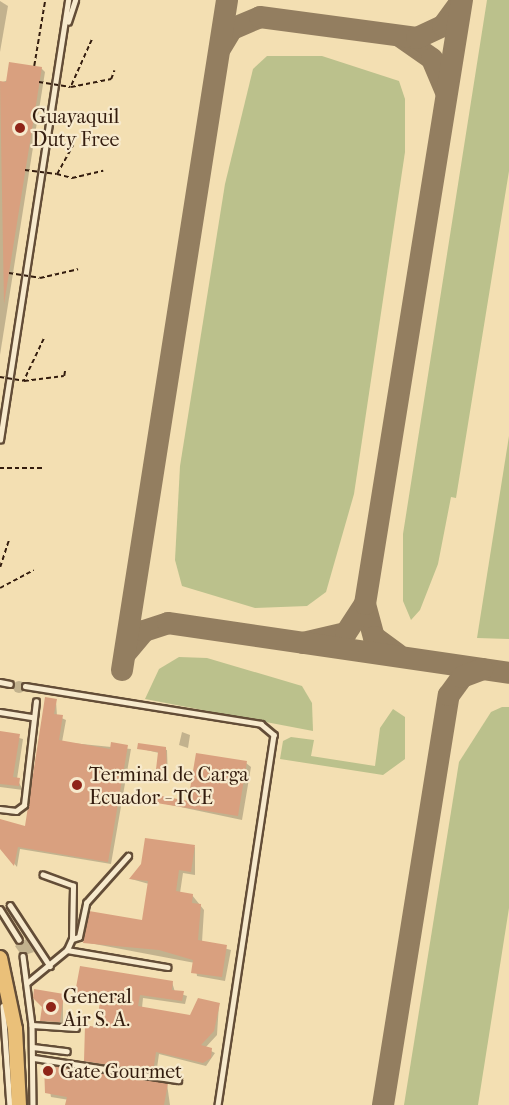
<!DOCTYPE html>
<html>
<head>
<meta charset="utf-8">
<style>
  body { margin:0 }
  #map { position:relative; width:509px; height:1105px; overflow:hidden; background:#f3dfb2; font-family:"IM FELL French Canon",serif }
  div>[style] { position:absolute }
  .green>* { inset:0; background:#bbc18c }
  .shadow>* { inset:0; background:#0003 }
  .round { border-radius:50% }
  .taxiway>* { height:22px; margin:-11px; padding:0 11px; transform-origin:11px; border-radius:11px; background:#937e60 }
  .building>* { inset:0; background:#d9a07f }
  .path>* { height:1.5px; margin-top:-0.75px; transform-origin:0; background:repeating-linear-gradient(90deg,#331c0e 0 4.5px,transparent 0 7.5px) }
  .roads { filter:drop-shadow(2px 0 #634d37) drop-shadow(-2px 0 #634d37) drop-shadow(0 2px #634d37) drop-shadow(0 -2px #634d37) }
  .service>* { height:4.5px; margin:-2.25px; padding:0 2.25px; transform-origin:2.25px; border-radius:2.25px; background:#f7eacd }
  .primary>* { height:14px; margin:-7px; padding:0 7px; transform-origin:7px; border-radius:7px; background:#eac079 }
  .path-bridge>* { height:1.5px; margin-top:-0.75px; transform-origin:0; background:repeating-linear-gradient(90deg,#331c0e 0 4.5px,transparent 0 7.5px) }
  .dots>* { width:16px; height:16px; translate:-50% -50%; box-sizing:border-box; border:3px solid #f7eacd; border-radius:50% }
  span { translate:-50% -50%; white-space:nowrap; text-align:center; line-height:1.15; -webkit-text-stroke:4.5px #f7eacd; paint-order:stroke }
  .poi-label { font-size:20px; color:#331c0e }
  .left { translate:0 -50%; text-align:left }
</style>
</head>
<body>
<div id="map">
  <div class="green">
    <i style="clip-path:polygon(487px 0,509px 0,509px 171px,456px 498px,451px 497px,438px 564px,420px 610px,411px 620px,403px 601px,403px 534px)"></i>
    <i style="clip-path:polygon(267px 56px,322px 56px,399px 81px,405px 99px,405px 152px,354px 494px,326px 592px,307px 606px,255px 608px,182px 586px,175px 560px,180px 466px,225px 184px,253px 69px)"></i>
    <i style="clip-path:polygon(509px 436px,509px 639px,477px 638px)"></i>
    <i style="clip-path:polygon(179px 657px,207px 658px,302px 686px,312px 703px,313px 731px,145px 699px,159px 669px)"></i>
    <i style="clip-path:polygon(502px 707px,509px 707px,509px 908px,478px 1105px,404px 1105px,459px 762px,491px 712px)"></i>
    <i style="clip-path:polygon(393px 709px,405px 717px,405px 759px,383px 775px,280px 759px,283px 741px,291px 737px,314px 740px,311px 756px,375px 766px,380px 728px)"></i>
  </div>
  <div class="shadow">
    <i style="clip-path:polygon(0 1px,8px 6px,0 52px)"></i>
    <i style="clip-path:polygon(41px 68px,45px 72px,0 355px,0 83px)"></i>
    <i class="round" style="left:13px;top:681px;width:12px;height:12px"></i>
    <i style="clip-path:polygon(56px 701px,57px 716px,66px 720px,62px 742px,131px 749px,111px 864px,20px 849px,17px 867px,0 846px,0 822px,26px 828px)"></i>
    <i style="clip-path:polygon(182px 732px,190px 735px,188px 748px,179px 745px)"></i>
    <i style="clip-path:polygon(0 733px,23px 739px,17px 779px,23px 790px,0 787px)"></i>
    <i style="clip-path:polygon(138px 748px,167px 750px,168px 780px,157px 777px,159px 753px)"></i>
    <i style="clip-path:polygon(246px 763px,251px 767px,242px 820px,152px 801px,189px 802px)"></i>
    <i style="clip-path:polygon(195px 847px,195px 875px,183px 873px,180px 893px,192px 895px,204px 910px,202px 942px,231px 950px,225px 981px,197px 976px,195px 963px,84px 942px,143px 922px,149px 884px,131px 879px)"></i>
    <i style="clip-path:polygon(26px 939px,34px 952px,22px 956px,15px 946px)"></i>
    <i style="clip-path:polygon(172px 982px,175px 992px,187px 996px,185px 1004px,143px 998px,142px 1008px,191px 1017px,219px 1004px,217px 1035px,205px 1048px,215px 1053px,206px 1066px,159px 1054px,156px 1075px,86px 1061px,86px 1027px,97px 1029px,101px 1004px,76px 997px)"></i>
    <i style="clip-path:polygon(63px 995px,63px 1025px,45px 1023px,42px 1020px)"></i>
    <i style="clip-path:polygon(45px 1066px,167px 1084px,170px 1105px,100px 1105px,51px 1097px)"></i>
  </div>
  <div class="taxiway">
    <i style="left:401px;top:37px;width:38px;rotate:35deg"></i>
    <i style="left:432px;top:59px;width:36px;rotate:67deg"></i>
    <i style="left:221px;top:47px;width:21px;rotate:-59deg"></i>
    <i style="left:232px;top:29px;width:30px;rotate:-23deg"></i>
    <i style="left:260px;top:17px;width:158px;rotate:7.6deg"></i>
    <i style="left:417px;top:38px;width:29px;rotate:-25deg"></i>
    <i style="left:443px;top:26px;width:27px;rotate:-54deg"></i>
    <i style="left:365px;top:604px;width:34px;rotate:75deg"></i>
    <i style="left:374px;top:637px;width:29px;rotate:36deg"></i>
    <i style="left:303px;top:643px;width:44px;rotate:-13.1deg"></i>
    <i style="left:346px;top:633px;width:35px;rotate:-57deg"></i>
    <i style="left:365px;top:604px;width:612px;rotate:-80.88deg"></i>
    <i style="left:125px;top:654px;width:30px;rotate:-50deg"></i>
    <i style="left:144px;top:631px;width:25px;rotate:-18deg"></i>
    <i style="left:168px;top:623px;width:345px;rotate:8.3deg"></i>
    <i style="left:122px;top:670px;width:678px;rotate:-81.09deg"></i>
    <i style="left:383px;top:1105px;width:415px;rotate:-80.9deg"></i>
    <i style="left:449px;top:695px;width:22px;rotate:-54deg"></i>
    <i style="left:462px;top:677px;width:22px;rotate:-21deg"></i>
  </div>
  <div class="building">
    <i style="clip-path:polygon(9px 62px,42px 67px,4px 304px,0 81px,6px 82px)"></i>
    <i style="clip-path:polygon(45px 697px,57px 699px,54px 714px,63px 715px,59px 740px,110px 749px,111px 742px,128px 745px,108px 862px,18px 847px,14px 866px,0 849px,0 819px,25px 826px)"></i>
    <i style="clip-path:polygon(0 731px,20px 734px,13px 777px,20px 778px,19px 786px,0 784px)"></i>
    <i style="clip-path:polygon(138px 743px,166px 747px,167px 779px,155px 778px,158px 752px,137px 749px)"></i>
    <i style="clip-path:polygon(196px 753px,247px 761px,238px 816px,150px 802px,151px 794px,188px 801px)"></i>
    <i style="clip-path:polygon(145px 838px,195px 845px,191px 872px,179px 870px,176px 891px,193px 894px,192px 903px,201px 904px,198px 940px,227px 945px,222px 977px,191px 973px,193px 960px,159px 950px,83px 943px,89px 911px,142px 920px,148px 881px,129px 879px,141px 864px)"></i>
    <i style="clip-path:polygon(80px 966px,173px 981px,172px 990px,184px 991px,182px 1001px,140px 995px,138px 1006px,190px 1015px,198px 998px,220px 1003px,214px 1031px,201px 1045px,212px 1048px,211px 1058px,203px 1063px,156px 1052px,153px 1072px,84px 1061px,85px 1025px,96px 1027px,100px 1002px,74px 998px)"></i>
    <i style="clip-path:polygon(34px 989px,64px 994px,60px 1022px,40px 1021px,42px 1007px,33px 998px)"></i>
    <i style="clip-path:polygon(44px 1064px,168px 1083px,164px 1105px,65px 1105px,67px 1097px,45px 1093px)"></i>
  </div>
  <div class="path">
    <i style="left:92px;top:40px;width:51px;rotate:114.1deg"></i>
    <i style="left:71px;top:87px;width:41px;rotate:-11.3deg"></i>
    <i style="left:111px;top:79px;width:9px;rotate:-69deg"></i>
    <i style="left:34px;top:66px;width:67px;rotate:-80.5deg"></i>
    <i style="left:57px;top:174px;width:16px;rotate:15deg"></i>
    <i style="left:72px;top:178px;width:32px;rotate:-13deg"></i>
    <i style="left:40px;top:278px;width:39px;rotate:-13deg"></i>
    <i style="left:44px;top:339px;width:47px;rotate:115.5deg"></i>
    <i style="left:24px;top:381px;width:40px;rotate:-7.1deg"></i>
    <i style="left:64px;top:376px;width:6px;rotate:-81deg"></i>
    <i style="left:0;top:468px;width:43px"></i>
    <i style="left:0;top:567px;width:28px;rotate:-72deg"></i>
    <i style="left:0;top:588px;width:38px;rotate:-28deg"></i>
  </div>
  <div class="roads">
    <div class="service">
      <i style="left:68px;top:22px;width:23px;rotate:-72deg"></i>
      <i style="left:0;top:440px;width:445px;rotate:-81.2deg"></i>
      <i style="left:0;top:682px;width:10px;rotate:11deg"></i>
      <i style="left:25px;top:686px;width:239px;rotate:9.1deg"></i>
      <i style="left:261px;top:724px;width:17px;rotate:40deg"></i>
      <i style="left:274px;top:735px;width:374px;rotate:98.6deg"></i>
      <i style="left:0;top:712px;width:33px;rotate:9deg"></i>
      <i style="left:0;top:809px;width:16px;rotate:7deg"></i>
      <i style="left:16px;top:811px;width:10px;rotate:-37deg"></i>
      <i style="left:24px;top:805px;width:104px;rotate:-83.4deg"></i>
      <i style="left:10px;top:905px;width:73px;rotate:56.7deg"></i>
      <i style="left:0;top:909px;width:36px;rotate:58deg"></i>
      <i style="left:72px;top:939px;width:7px;rotate:-16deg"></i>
      <i style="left:79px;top:937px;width:35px;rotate:-78deg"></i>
      <i style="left:86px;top:903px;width:63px;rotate:-48.2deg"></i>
      <i style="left:67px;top:950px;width:102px;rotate:9.6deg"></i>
      <i style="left:23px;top:956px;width:70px;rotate:82.6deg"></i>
      <i style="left:32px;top:1025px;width:80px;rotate:89.3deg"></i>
      <i style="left:27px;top:983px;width:52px;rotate:-39.5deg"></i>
      <i style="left:67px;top:950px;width:12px;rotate:-66deg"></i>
      <i style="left:72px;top:939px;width:53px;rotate:-88.9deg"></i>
      <i style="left:73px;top:886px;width:32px;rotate:-160deg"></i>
      <i style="left:3px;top:1006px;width:99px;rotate:86deg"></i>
      <i style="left:32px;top:1025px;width:44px;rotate:3.9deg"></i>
      <i style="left:33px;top:1047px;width:34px;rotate:7deg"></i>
      <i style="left:34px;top:1058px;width:146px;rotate:8.7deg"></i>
    </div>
    <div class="primary">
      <i style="left:0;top:958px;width:73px;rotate:78.1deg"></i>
      <i style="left:15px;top:1029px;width:76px;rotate:87deg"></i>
    </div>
  </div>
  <div class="path-bridge">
    <i style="left:39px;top:82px;width:32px;rotate:9deg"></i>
    <i style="left:25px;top:170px;width:32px;rotate:7deg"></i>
    <i style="left:57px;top:174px;width:33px;rotate:-61deg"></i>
    <i style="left:9px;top:273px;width:31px;rotate:9deg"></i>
    <i style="left:0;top:377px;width:24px;rotate:9deg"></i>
  </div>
  <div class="dots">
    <i style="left:20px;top:128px;background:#8f2418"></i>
    <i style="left:77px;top:785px;background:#8f2418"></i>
    <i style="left:51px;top:1007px;background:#8f2418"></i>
    <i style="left:48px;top:1071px;background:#8f2418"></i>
  </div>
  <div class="poi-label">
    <span class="left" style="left:32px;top:128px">Guayaquil<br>Duty Free</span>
    <span class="left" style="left:89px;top:786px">Terminal de Carga<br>Ecuador - TCE</span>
    <span class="left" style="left:63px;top:1008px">General<br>Air S. A.</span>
    <span class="left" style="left:60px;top:1071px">Gate Gourmet</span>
  </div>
</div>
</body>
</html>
